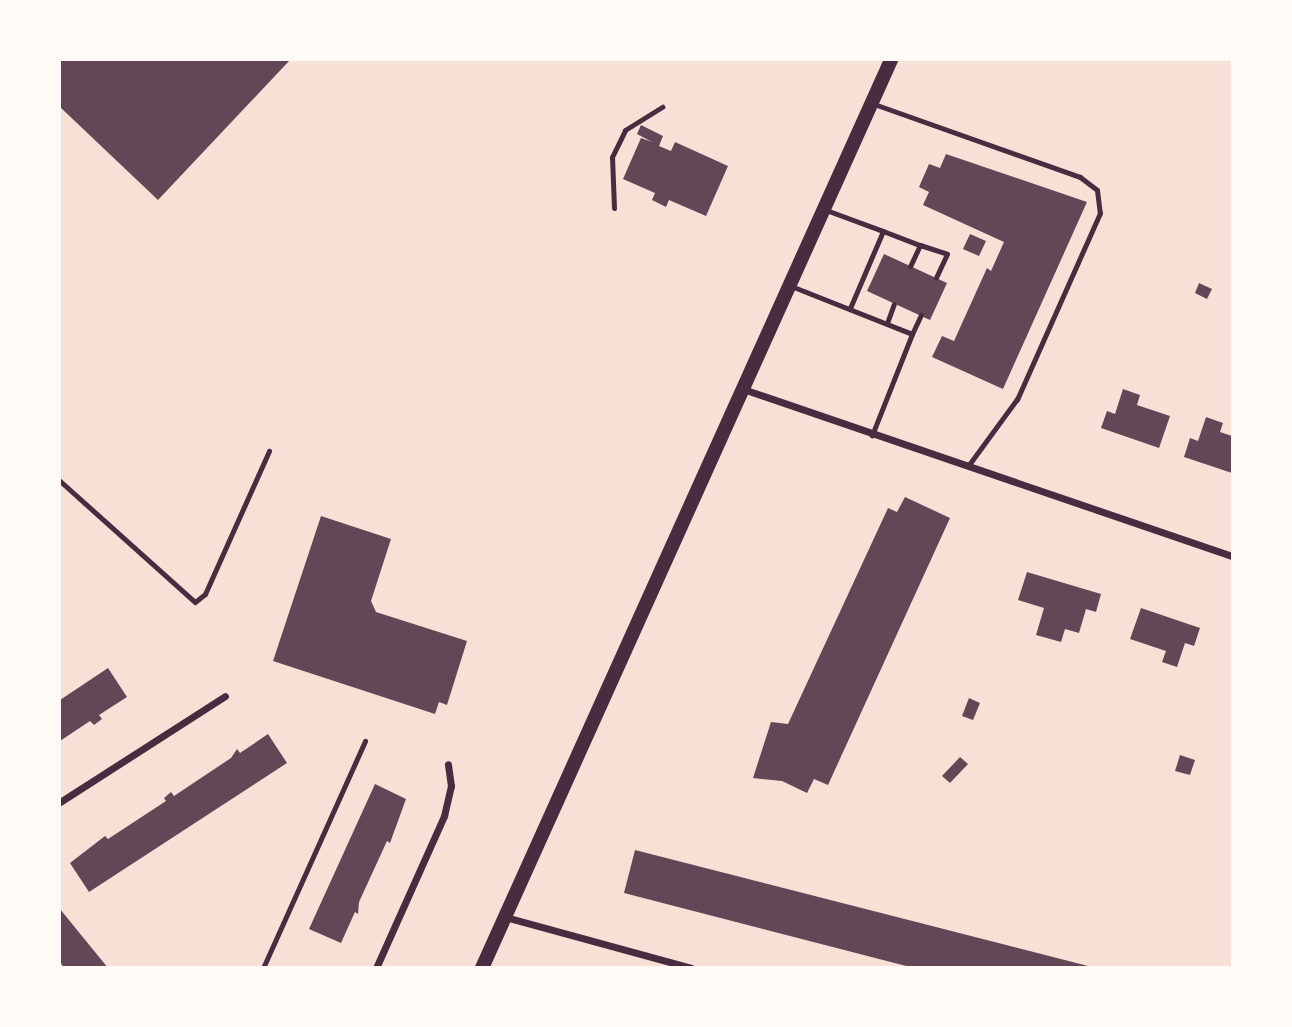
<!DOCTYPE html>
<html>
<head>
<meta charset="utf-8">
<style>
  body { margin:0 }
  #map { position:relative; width:1292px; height:1027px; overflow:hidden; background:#f7e1d7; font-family:Arial,sans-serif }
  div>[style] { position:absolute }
  .building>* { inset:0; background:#644757 }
  .service>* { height:5px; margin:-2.5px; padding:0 2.5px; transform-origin:2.5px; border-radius:2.5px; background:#4a2c40 }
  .minor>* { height:7px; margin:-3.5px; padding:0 3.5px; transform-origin:3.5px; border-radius:3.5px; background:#4a2c40 }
  .secondary>* { height:14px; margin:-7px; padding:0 7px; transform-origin:7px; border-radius:7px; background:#4a2c40 }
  span { translate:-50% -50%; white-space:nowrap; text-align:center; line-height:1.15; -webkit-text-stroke:5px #fffaf5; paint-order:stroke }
  .frame { position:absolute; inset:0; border:61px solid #fffaf5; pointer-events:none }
</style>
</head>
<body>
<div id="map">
  <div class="building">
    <i style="clip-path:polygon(60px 60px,290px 60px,158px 200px,60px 107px)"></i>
    <i style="clip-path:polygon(641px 125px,663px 136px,659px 146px,671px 151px,675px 142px,728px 166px,706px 216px,669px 200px,666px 207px,652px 200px,655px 193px,623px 179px,641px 138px,652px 142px,637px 134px)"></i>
    <i style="clip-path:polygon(946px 154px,1087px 202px,1003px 389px,932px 357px,942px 336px,954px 341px,987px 268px,991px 271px,1004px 242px,923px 205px,929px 192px,919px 187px,929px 164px,940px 168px)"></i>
    <i style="clip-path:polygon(970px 234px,986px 241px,979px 256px,963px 249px)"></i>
    <i style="clip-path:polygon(884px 254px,947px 283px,930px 320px,867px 291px)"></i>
    <i style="clip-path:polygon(1199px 283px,1212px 289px,1207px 299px,1195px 293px)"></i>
    <i style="clip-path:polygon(1123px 389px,1140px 395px,1137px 405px,1170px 416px,1159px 448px,1101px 428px,1107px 411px,1115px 414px)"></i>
    <i style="clip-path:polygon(1206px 417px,1223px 423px,1220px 432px,1232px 436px,1232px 473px,1184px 457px,1190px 438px,1198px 441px)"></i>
    <i style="clip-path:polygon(905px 497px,950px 518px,828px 785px,814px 779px,807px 793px,782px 781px,753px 778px,771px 722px,788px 724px,888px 508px,897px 512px)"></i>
    <i style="clip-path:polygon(321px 516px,391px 539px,371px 601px,376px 612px,467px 641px,447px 705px,439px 702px,435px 714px,273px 661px)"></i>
    <i style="clip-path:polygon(1027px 572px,1101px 594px,1096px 612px,1086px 609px,1079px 633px,1065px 629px,1061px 642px,1036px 635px,1044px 608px,1018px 600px)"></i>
    <i style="clip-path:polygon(1141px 608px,1200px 628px,1194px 646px,1185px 643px,1177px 667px,1162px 662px,1166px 651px,1130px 639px)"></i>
    <i style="clip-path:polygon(108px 668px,127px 697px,99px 715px,102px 719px,94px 725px,90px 721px,60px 741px,60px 700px)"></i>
    <i style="clip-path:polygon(969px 698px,980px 703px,973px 720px,962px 716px)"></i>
    <i style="clip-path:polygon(268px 734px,287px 763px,89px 892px,70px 863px,105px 836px,108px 839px,166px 801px,164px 798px,171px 792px,174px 796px,231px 758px,237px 749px,240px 753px)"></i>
    <i style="clip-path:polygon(1180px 755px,1195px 760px,1190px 775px,1175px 771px)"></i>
    <i style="clip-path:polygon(960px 757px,968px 764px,950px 783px,942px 776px)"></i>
    <i style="clip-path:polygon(375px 784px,406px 799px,390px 843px,387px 841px,359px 902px,358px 914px,355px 912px,341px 943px,309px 929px)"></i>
    <i style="clip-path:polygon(635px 850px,1092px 967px,1091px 968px,914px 968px,624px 893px)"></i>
    <i style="clip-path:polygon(60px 909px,108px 968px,64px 968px,60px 962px)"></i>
  </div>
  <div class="service">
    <i style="left:874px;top:104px;width:219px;rotate:19.5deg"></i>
    <i style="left:1080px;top:177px;width:21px;rotate:37deg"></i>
    <i style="left:1097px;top:190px;width:23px;rotate:83deg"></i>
    <i style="left:1100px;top:213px;width:204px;rotate:114deg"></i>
    <i style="left:1017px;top:399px;width:83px;rotate:126.2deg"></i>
    <i style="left:614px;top:208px;width:51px;rotate:-92.2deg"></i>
    <i style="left:612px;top:157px;width:30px;rotate:-64deg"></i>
    <i style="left:625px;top:130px;width:44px;rotate:-31.9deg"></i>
    <i style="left:826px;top:210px;width:61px;rotate:20.2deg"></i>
    <i style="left:883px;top:231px;width:84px;rotate:113.2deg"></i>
    <i style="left:883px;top:231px;width:40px;rotate:21deg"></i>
    <i style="left:920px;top:245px;width:23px;rotate:115deg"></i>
    <i style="left:920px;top:245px;width:28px;rotate:18deg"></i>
    <i style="left:947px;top:254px;width:26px;rotate:115deg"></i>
    <i style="left:791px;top:286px;width:130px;rotate:21.6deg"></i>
    <i style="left:912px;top:334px;width:109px;rotate:111.6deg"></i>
    <i style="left:887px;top:323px;width:20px;rotate:-70deg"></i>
    <i style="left:912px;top:334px;width:21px;rotate:-65deg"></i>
    <i style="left:60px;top:481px;width:181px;rotate:41.9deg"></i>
    <i style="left:195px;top:602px;width:13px;rotate:-39deg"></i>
    <i style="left:205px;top:594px;width:157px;rotate:-65.9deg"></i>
    <i style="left:263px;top:968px;width:249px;rotate:-65.8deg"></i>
  </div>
  <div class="minor">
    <i style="left:743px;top:389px;width:517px;rotate:18.86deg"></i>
    <i style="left:60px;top:802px;width:196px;rotate:-32.7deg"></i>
    <i style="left:505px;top:917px;width:193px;rotate:15.3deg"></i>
    <i style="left:376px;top:968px;width:167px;rotate:-65.9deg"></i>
    <i style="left:444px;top:816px;width:31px;rotate:-77deg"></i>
    <i style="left:451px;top:786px;width:22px;rotate:-98deg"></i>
  </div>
  <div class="secondary">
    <i style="left:482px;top:968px;width:996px;rotate:-65.75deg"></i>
  </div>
  <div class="frame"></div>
</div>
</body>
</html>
